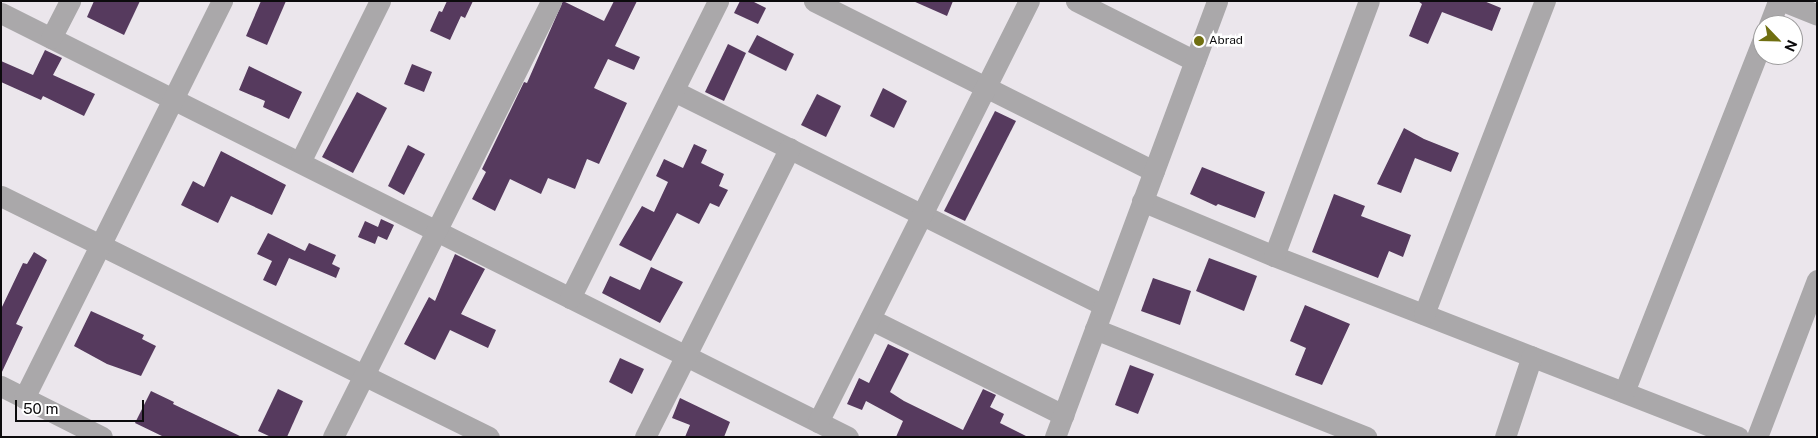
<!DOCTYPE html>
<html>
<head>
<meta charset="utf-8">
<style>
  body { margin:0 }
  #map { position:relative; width:1818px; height:438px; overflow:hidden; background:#ebe6ec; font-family:"Public Sans",sans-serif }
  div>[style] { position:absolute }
  .building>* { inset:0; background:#563a5e }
  .minor>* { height:21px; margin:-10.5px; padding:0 10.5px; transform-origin:10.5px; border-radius:10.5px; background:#aaa8aa }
  .dots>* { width:14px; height:14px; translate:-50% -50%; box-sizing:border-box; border:2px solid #fff; border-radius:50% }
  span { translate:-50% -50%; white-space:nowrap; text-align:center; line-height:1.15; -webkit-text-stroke:5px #fff; paint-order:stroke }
  .poi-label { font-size:12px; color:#0c0b0d }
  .left { translate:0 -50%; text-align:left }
  .frame { position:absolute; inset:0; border:2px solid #0c0b0d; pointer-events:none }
  .north { position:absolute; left:1753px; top:15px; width:50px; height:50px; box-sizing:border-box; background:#fff; border:1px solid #9e9d9e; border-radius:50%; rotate:114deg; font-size:14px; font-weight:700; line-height:20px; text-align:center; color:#0c0b0d }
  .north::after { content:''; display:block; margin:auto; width:18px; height:22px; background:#706f11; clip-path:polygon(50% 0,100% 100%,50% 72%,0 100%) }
  .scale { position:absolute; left:15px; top:400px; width:129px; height:22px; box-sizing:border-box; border:2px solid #0c0b0d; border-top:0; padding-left:6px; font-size:15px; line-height:18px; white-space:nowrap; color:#0c0b0d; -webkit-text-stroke:4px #fff; paint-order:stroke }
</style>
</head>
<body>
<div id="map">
  <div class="building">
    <i style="clip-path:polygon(94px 1px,140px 1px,124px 35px,87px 17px)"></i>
    <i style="clip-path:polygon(261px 1px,286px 1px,267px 45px,246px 36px)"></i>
    <i style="clip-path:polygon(447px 1px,473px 1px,465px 18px,461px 16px,450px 40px,430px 31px,439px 11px,442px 12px)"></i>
    <i style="clip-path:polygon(563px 1px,604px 21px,614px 1px,637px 1px,615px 46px,640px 57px,634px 70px,608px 59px,594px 88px,627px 103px,599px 164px,587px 159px,575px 189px,548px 178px,541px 194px,510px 179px,495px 211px,472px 199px,486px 172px,482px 169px,524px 82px,527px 83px)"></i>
    <i style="clip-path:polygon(740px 1px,752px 1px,766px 8px,758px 24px,734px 13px)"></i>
    <i style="clip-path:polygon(913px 1px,953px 1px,947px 16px)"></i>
    <i style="clip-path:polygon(1418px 1px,1484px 1px,1501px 8px,1492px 31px,1442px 12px,1428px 44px,1409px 36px,1422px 4px)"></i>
    <i style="clip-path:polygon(757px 35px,794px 54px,786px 71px,748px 52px)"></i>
    <i style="clip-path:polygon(728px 44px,746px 53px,724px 101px,705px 92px)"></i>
    <i style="clip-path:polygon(45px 50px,62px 58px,53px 75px,95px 94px,84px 116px,43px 96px,41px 100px,1px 82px,1px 61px,33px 75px)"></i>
    <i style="clip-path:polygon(412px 64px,432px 72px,424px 92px,404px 84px)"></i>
    <i style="clip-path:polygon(249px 66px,302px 92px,289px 119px,263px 107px,265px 101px,239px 90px)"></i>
    <i style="clip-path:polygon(883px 88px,907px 101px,894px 128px,870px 116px)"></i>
    <i style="clip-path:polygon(357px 92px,387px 108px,353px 173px,322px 157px)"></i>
    <i style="clip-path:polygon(817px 94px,841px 106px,826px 137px,801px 125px)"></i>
    <i style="clip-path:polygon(995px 111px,1016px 121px,965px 221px,944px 211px)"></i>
    <i style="clip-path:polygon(1404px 128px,1424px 139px,1459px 153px,1451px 172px,1415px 158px,1401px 193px,1377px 184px)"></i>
    <i style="clip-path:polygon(694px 144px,707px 150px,701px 163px,724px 174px,719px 186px,728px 190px,719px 207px,710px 203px,699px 224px,677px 213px,651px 261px,619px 245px,642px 206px,654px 212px,668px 182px,656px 176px,664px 159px,683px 168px)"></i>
    <i style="clip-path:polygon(408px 145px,425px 154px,404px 195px,388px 186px)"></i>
    <i style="clip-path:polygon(221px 151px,286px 185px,272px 215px,231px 196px,218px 223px,181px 205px,193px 181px,204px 187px)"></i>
    <i style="clip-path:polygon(1202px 167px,1265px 192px,1255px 218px,1218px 204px,1216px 206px,1190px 194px)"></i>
    <i style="clip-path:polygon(1334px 194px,1365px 206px,1361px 216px,1411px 235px,1403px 257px,1389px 251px,1378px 278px,1312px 252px)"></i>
    <i style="clip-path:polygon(381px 219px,394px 225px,387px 240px,378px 236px,375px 244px,358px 237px,365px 221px,378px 227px)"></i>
    <i style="clip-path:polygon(268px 233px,305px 251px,309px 243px,336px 255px,332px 264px,340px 268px,336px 278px,289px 258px,276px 286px,263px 280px,272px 261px,257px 254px)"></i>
    <i style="clip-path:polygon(34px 252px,47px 260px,16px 324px,23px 327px,1px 374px,1px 309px,23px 263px,27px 264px)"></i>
    <i style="clip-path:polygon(455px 254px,485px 269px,461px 314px,496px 330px,488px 348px,450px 330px,435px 360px,404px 344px,429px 297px,435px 301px)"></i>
    <i style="clip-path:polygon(1209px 258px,1257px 276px,1244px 311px,1196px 291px)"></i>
    <i style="clip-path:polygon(651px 267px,683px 282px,660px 323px,602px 293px,610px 276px,640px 290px)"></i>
    <i style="clip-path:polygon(1153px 278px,1191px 291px,1180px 325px,1141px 311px)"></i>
    <i style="clip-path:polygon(1305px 305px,1350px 324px,1322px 385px,1295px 375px,1306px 348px,1290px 341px)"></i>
    <i style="clip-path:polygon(91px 311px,144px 335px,142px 339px,156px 346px,141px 376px,107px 364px,74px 346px)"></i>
    <i style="clip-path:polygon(888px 344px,909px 354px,890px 392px,904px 401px,963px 430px,983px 389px,996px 395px,990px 407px,1004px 414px,1000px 423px,1028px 437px,896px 437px,903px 421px,866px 401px,862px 410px,847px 404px,859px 378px,869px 383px)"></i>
    <i style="clip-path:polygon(620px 358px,644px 369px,632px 394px,609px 382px)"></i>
    <i style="clip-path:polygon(1130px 365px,1154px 374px,1138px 414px,1115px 405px)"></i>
    <i style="clip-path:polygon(278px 389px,303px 401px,287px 437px,271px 437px,258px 431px)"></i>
    <i style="clip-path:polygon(151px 391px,174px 402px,173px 404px,242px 437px,164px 437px,135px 423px)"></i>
    <i style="clip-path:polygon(680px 398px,730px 422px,724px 437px,685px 437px,690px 425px,672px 418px)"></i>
  </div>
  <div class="minor">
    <i style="left:814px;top:1px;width:380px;rotate:26.6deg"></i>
    <i style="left:1076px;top:1px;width:133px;rotate:26.8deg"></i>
    <i style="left:1783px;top:1px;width:37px;rotate:22deg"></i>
    <i style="left:1px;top:13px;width:947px;rotate:26.59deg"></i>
    <i style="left:1769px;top:25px;width:26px;rotate:-69deg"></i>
    <i style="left:51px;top:38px;width:42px;rotate:-62.8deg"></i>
    <i style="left:674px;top:91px;width:480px;rotate:26.5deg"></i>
    <i style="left:300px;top:162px;width:180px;rotate:-63.6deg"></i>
    <i style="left:1px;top:196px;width:544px;rotate:26.28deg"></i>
    <i style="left:1142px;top:201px;width:143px;rotate:22.6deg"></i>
    <i style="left:1274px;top:256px;width:498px;rotate:21.3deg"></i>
    <i style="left:1274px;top:256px;width:272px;rotate:-69.6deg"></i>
    <i style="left:570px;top:298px;width:332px;rotate:-63.5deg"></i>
    <i style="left:1424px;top:314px;width:336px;rotate:-68.9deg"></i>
    <i style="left:870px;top:319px;width:216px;rotate:26.4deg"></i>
    <i style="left:1095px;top:329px;width:292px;rotate:21.7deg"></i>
    <i style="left:1px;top:386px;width:113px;rotate:26.8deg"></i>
    <i style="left:1624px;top:392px;width:379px;rotate:-68.5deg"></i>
    <i style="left:24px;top:398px;width:444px;rotate:-63.5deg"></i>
    <i style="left:818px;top:422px;width:471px;rotate:-63.4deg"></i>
    <i style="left:333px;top:437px;width:487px;rotate:-63.4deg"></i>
    <i style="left:645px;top:437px;width:323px;rotate:-63.4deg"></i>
    <i style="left:1055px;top:437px;width:465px;rotate:-69.6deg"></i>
    <i style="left:1505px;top:437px;width:85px;rotate:-71.6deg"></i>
    <i style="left:1757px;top:437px;width:168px;rotate:-69.1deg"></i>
  </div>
  <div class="dots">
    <i style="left:1199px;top:41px;background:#706f11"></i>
  </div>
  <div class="poi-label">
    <span class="left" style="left:1209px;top:41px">Abrad</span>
  </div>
  <div class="frame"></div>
  <div class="north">N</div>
  <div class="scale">50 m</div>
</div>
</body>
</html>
